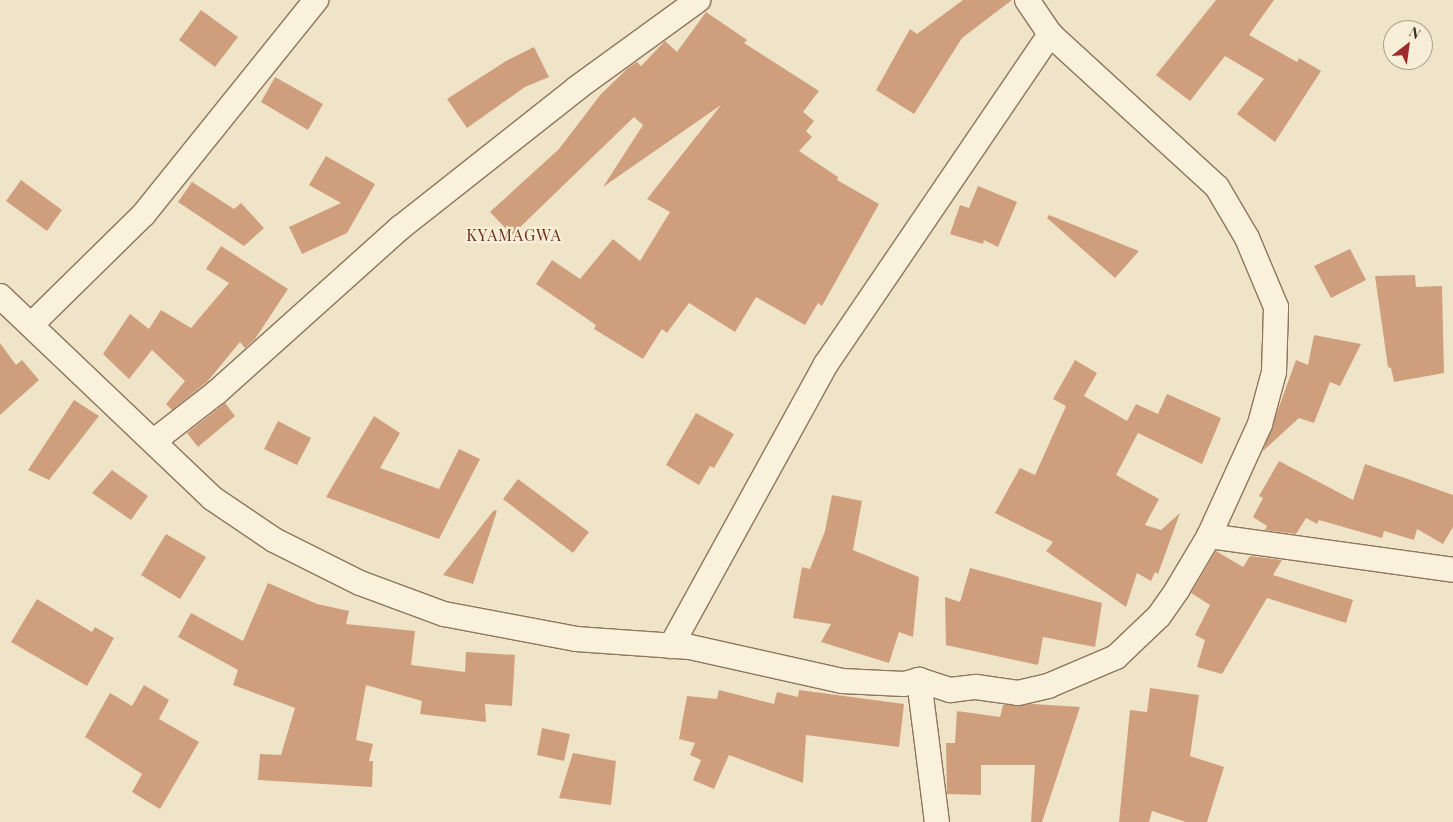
<!DOCTYPE html>
<html>
<head>
<meta charset="utf-8">
<style>
  body { margin:0 }
  #map { position:relative; width:1453px; height:822px; overflow:hidden; background:#f0e4c8; font-family:"Playfair Display",serif }
  div>[style] { position:absolute }
  .building>* { inset:0; background:#cf9f7d }
  .roads { filter:drop-shadow(1px 0 #8d765c) drop-shadow(-1px 0 #8d765c) drop-shadow(0 1px #8d765c) drop-shadow(0 -1px #8d765c) }
  .street>* { height:24px; margin:-12px; padding:0 12px; transform-origin:12px; border-radius:12px; background:#faf1dc }
  span { translate:-50% -50%; white-space:nowrap; text-align:center; line-height:1.15; -webkit-text-stroke:4.5px #f7eed8; paint-order:stroke }
  .quarter-label { font-size:16px; color:#6b2e1e; letter-spacing:1px }
  .north { position:absolute; left:1383px; top:20px; width:50px; height:50px; box-sizing:border-box; background:#f7eed8; border:1px solid #ada18e; border-radius:50%; rotate:30deg; font-size:14px; font-weight:700; line-height:20px; text-align:center; color:#3d2e20 }
  .north::after { content:''; display:block; margin:auto; width:18px; height:22px; background:#9e2a2b; clip-path:polygon(50% 0,100% 100%,50% 72%,0 100%) }
</style>
</head>
<body>
<div id="map">
  <div class="building">
    <i style="clip-path:polygon(963px 0,1012px 0,962px 38px,914px 114px,876px 90px,910px 29px,917px 34px)"></i>
    <i style="clip-path:polygon(1216px 0,1274px 0,1249px 35px,1297px 62px,1299px 58px,1321px 71px,1275px 142px,1237px 114px,1264px 79px,1225px 56px,1190px 101px,1156px 75px)"></i>
    <i style="clip-path:polygon(201px 10px,238px 37px,215px 67px,179px 40px)"></i>
    <i style="clip-path:polygon(706px 12px,747px 40px,744px 43px,819px 91px,803px 112px,814px 121px,806px 131px,812px 137px,799px 151px,838px 177px,837px 180px,879px 204px,822px 306px,818px 303px,805px 325px,756px 297px,735px 332px,689px 303px,667px 333px,662px 329px,643px 359px,594px 329px,596px 325px,536px 284px,552px 260px,580px 279px,613px 239px,640px 261px,670px 212px,647px 199px,721px 105px,603px 187px,643px 125px,634px 117px,512px 235px,490px 212px,559px 149px,601px 94px,628px 68px,637px 62px,641px 66px,665px 41px,677px 52px)"></i>
    <i style="clip-path:polygon(534px 47px,549px 77px,525px 87px,467px 128px,447px 99px,506px 61px)"></i>
    <i style="clip-path:polygon(275px 77px,323px 104px,308px 130px,261px 102px)"></i>
    <i style="clip-path:polygon(326px 156px,375px 184px,347px 233px,302px 254px,289px 227px,341px 203px,309px 185px)"></i>
    <i style="clip-path:polygon(21px 180px,62px 210px,47px 231px,6px 201px)"></i>
    <i style="clip-path:polygon(192px 182px,234px 209px,241px 203px,264px 228px,244px 246px,178px 202px)"></i>
    <i style="clip-path:polygon(978px 186px,1017px 202px,998px 247px,984px 240px,983px 244px,950px 234px,960px 205px,969px 208px)"></i>
    <i style="clip-path:polygon(1049px 215px,1139px 251px,1115px 278px,1047px 218px)"></i>
    <i style="clip-path:polygon(221px 246px,288px 289px,255px 339px,245px 348px,240px 342px,207px 382px,172px 410px,166px 404px,185px 381px,152px 350px,129px 379px,103px 354px,130px 314px,149px 329px,161px 310px,191px 328px,229px 283px,206px 269px)"></i>
    <i style="clip-path:polygon(1350px 249px,1366px 280px,1331px 298px,1314px 266px)"></i>
    <i style="clip-path:polygon(1415px 275px,1416px 287px,1442px 286px,1444px 373px,1394px 382px,1391px 368px,1388px 367px,1375px 276px)"></i>
    <i style="clip-path:polygon(1314px 335px,1361px 344px,1340px 386px,1330px 382px,1314px 423px,1299px 418px,1263px 451px,1296px 360px,1308px 365px)"></i>
    <i style="clip-path:polygon(0 343px,16px 365px,22px 360px,39px 380px,0 415px)"></i>
    <i style="clip-path:polygon(1075px 360px,1097px 373px,1084px 396px,1127px 421px,1136px 404px,1158px 414px,1167px 394px,1221px 418px,1202px 464px,1138px 433px,1116px 475px,1159px 499px,1145px 525px,1161px 530px,1180px 513px,1158px 574px,1155px 572px,1151px 581px,1137px 573px,1126px 607px,1046px 551px,1053px 542px,995px 513px,1020px 468px,1035px 475px,1066px 406px,1053px 399px)"></i>
    <i style="clip-path:polygon(74px 400px,99px 416px,49px 480px,28px 470px)"></i>
    <i style="clip-path:polygon(225px 403px,235px 416px,198px 447px,187px 433px)"></i>
    <i style="clip-path:polygon(696px 413px,734px 434px,714px 468px,710px 466px,699px 485px,666px 465px)"></i>
    <i style="clip-path:polygon(374px 416px,400px 433px,380px 468px,439px 489px,459px 449px,480px 459px,439px 539px,326px 497px)"></i>
    <i style="clip-path:polygon(278px 421px,311px 438px,297px 465px,264px 449px)"></i>
    <i style="clip-path:polygon(1279px 461px,1353px 500px,1365px 464px,1453px 495px,1453px 527px,1443px 544px,1417px 529px,1414px 540px,1384px 531px,1382px 538px,1319px 520px,1317px 524px,1306px 518px,1296px 534px,1265px 530px,1267px 526px,1253px 517px,1263px 498px,1259px 496px)"></i>
    <i style="clip-path:polygon(112px 470px,148px 496px,131px 520px,92px 493px)"></i>
    <i style="clip-path:polygon(518px 479px,589px 532px,573px 553px,503px 499px)"></i>
    <i style="clip-path:polygon(832px 495px,862px 501px,853px 550px,919px 577px,913px 637px,899px 632px,889px 663px,821px 642px,831px 624px,793px 618px,802px 567px,810px 569px,825px 531px)"></i>
    <i style="clip-path:polygon(494px 510px,497px 511px,473px 584px,443px 575px)"></i>
    <i style="clip-path:polygon(166px 534px,206px 557px,180px 599px,141px 575px)"></i>
    <i style="clip-path:polygon(1216px 551px,1243px 567px,1250px 556px,1282px 560px,1273px 575px,1353px 600px,1346px 623px,1267px 598px,1222px 674px,1197px 667px,1205px 640px,1195px 635px,1210px 605px,1191px 593px)"></i>
    <i style="clip-path:polygon(970px 568px,1102px 603px,1095px 647px,1043px 637px,1038px 665px,946px 645px,945px 597px,960px 602px)"></i>
    <i style="clip-path:polygon(268px 583px,317px 604px,349px 611px,346px 624px,415px 631px,411px 665px,465px 672px,466px 652px,515px 655px,512px 706px,485px 704px,486px 722px,420px 714px,422px 701px,366px 685px,356px 740px,373px 744px,369px 761px,373px 761px,372px 787px,258px 780px,260px 754px,281px 755px,295px 708px,233px 685px,238px 670px,178px 637px,191px 613px,243px 641px)"></i>
    <i style="clip-path:polygon(37px 599px,92px 632px,95px 627px,114px 638px,87px 686px,11px 642px)"></i>
    <i style="clip-path:polygon(144px 685px,169px 700px,159px 719px,199px 742px,160px 809px,132px 792px,142px 774px,85px 737px,110px 693px,132px 706px)"></i>
    <i style="clip-path:polygon(1150px 688px,1199px 695px,1190px 756px,1224px 767px,1207px 822px,1186px 822px,1152px 811px,1149px 822px,1119px 822px,1130px 710px,1147px 712px)"></i>
    <i style="clip-path:polygon(719px 690px,774px 704px,777px 692px,798px 697px,799px 690px,904px 704px,899px 747px,806px 735px,803px 783px,729px 755px,714px 789px,693px 780px,701px 760px,690px 755px,695px 743px,679px 739px,687px 696px,717px 699px)"></i>
    <i style="clip-path:polygon(1033px 704px,1080px 707px,1042px 822px,1031px 822px,1035px 765px,981px 765px,981px 795px,947px 794px,946px 743px,955px 743px,957px 711px,1000px 717px,1003px 705px)"></i>
    <i style="clip-path:polygon(542px 728px,570px 734px,564px 761px,537px 755px)"></i>
    <i style="clip-path:polygon(573px 753px,616px 761px,611px 805px,559px 798px)"></i>
  </div>
  <div class="roads">
    <div class="street">
      <i style="left:0;top:296px;width:293px;rotate:43.6deg"></i>
      <i style="left:212px;top:498px;width:75px;rotate:34.1deg"></i>
      <i style="left:274px;top:540px;width:96px;rotate:26.6deg"></i>
      <i style="left:360px;top:583px;width:90px;rotate:20.3deg"></i>
      <i style="left:444px;top:614px;width:134px;rotate:10.7deg"></i>
      <i style="left:576px;top:639px;width:114px;rotate:4deg"></i>
      <i style="left:690px;top:647px;width:156px;rotate:12.6deg"></i>
      <i style="left:842px;top:681px;width:62px;rotate:2.8deg"></i>
      <i style="left:904px;top:684px;width:16px;rotate:-15deg"></i>
      <i style="left:919px;top:680px;width:33px;rotate:18deg"></i>
      <i style="left:950px;top:690px;width:26px;rotate:-7deg"></i>
      <i style="left:976px;top:687px;width:42px;rotate:8.1deg"></i>
      <i style="left:1018px;top:693px;width:31px;rotate:-13deg"></i>
      <i style="left:1048px;top:686px;width:74px;rotate:-23.1deg"></i>
      <i style="left:1116px;top:657px;width:59px;rotate:-43.6deg"></i>
      <i style="left:1159px;top:616px;width:32px;rotate:-55deg"></i>
      <i style="left:1177px;top:590px;width:63px;rotate:-59.3deg"></i>
      <i style="left:1209px;top:536px;width:123px;rotate:-65.5deg"></i>
      <i style="left:1260px;top:424px;width:54px;rotate:-74.9deg"></i>
      <i style="left:1274px;top:372px;width:65px;rotate:-88.2deg"></i>
      <i style="left:1276px;top:307px;width:75px;rotate:-112.8deg"></i>
      <i style="left:1247px;top:238px;width:59px;rotate:-120.5deg"></i>
      <i style="left:1217px;top:187px;width:226px;rotate:-137.5deg"></i>
      <i style="left:1050px;top:34px;width:41px;rotate:-124.1deg"></i>
      <i style="left:32px;top:324px;width:157px;rotate:-44.5deg"></i>
      <i style="left:144px;top:214px;width:275px;rotate:-51.2deg"></i>
      <i style="left:154px;top:441px;width:80px;rotate:-37.9deg"></i>
      <i style="left:217px;top:392px;width:246px;rotate:-41.9deg"></i>
      <i style="left:400px;top:228px;width:226px;rotate:-38.3deg"></i>
      <i style="left:577px;top:88px;width:150px;rotate:-36deg"></i>
      <i style="left:1209px;top:536px;width:246px;rotate:7.9deg"></i>
      <i style="left:671px;top:646px;width:322px;rotate:-61.2deg"></i>
      <i style="left:826px;top:364px;width:399px;rotate:-55.8deg"></i>
      <i style="left:919px;top:680px;width:143px;rotate:82.8deg"></i>
    </div>
  </div>
  <div class="quarter-label">
    <span style="left:514px;top:235px">KYAMAGWA</span>
  </div>
  <div class="north">N</div>
</div>
</body>
</html>
